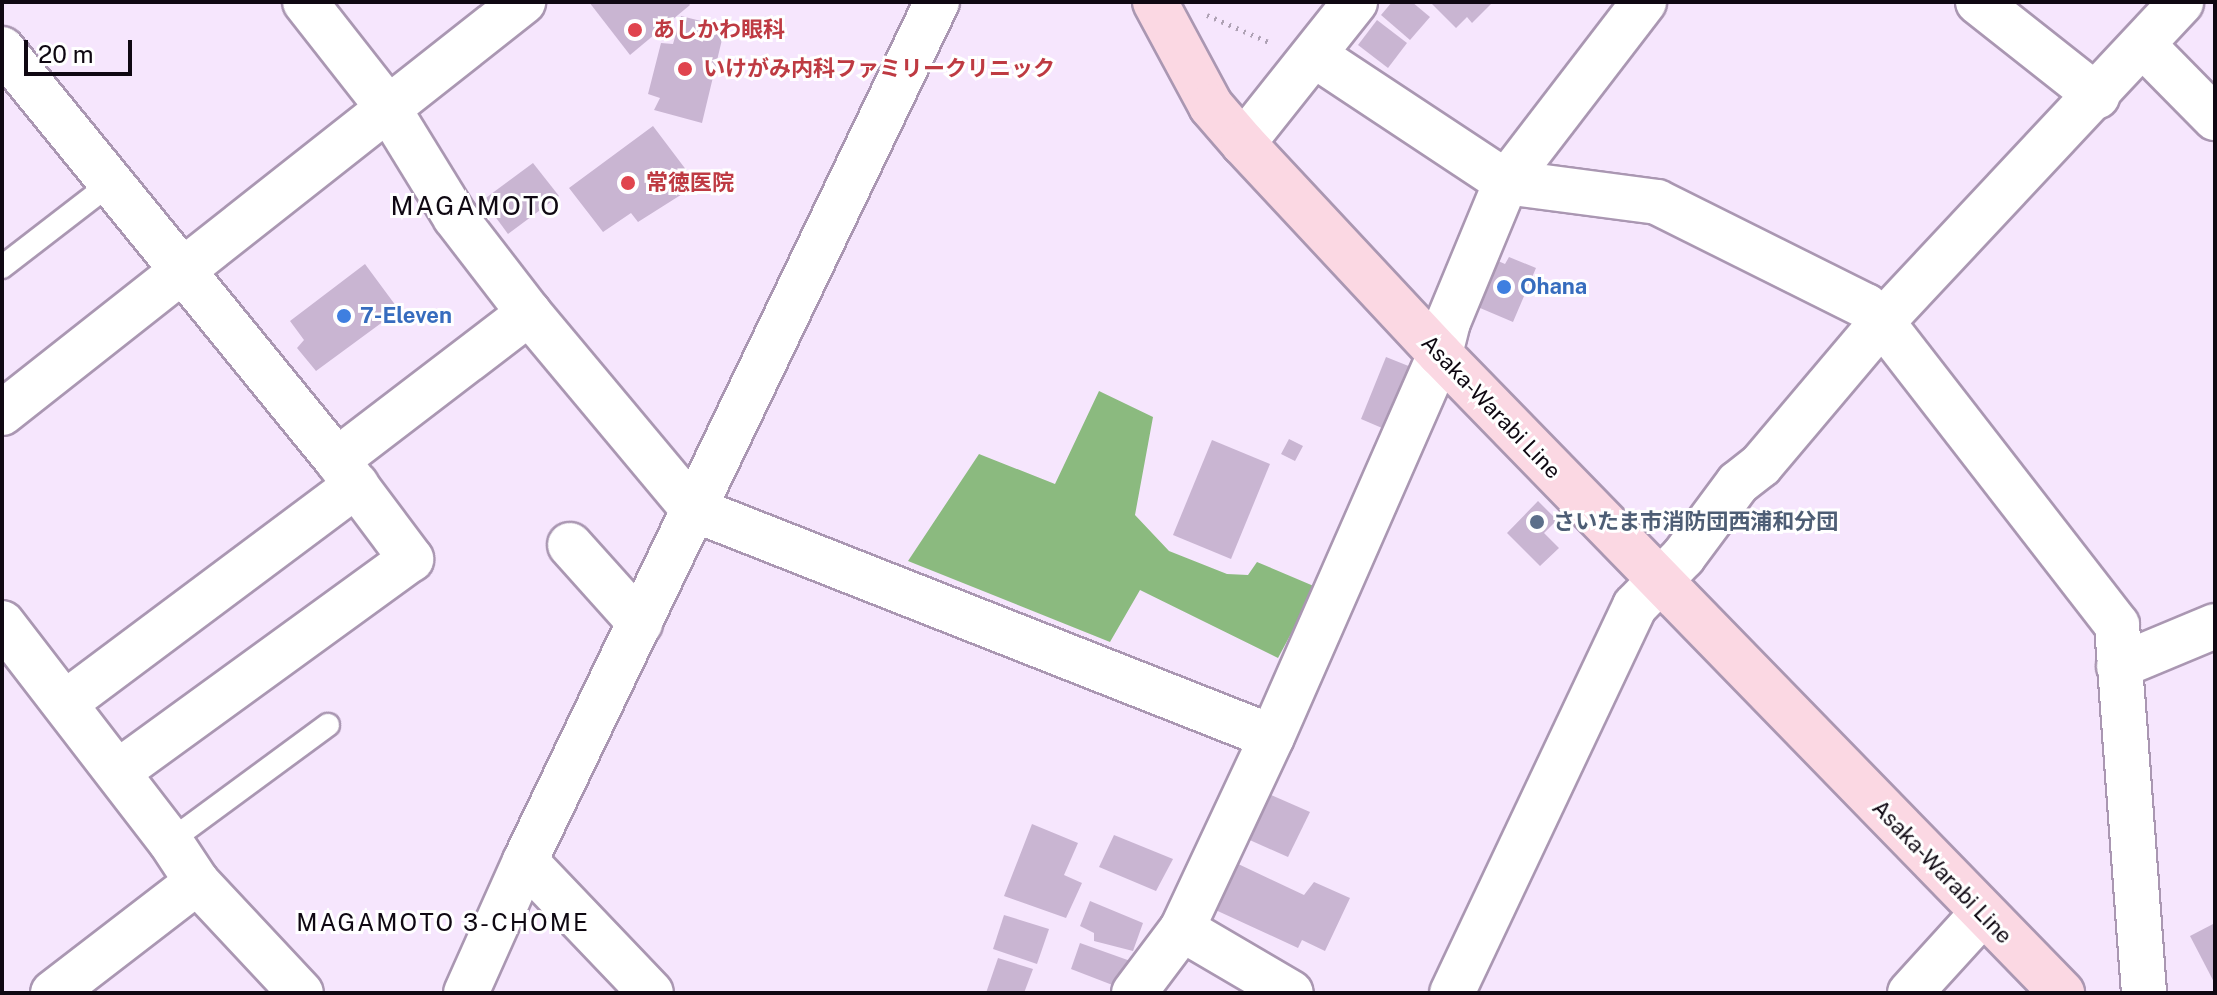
<!DOCTYPE html>
<html>
<head>
<meta charset="utf-8">
<style>
  body { margin:0 }
  #map { position:relative; width:2217px; height:995px; overflow:hidden; background:#f6e6fd; font-family:"Public Sans","Noto Sans JP",sans-serif }
  div>[style] { position:absolute }
  .forest>* { inset:0; background:#8bba7f }
  .building>* { inset:0; background:#c9b5d2 }
  .path>* { height:5px; margin-top:-2.5px; transform-origin:0; background:repeating-linear-gradient(90deg,#aea1b4 0 2px,transparent 0 8px) }
  .roads { filter:drop-shadow(2px 0 #aa97b2) drop-shadow(-2px 0 #aa97b2) drop-shadow(0 2px #aa97b2) drop-shadow(0 -2px #aa97b2) }
  .lane>* { height:22px; margin:-11px; padding:0 11px; transform-origin:11px; border-radius:11px; background:#fff }
  .street>* { height:44px; margin:-22px; padding:0 22px; transform-origin:22px; border-radius:22px; background:#fff }
  .secondary>* { height:44px; margin:-22px; padding:0 22px; transform-origin:22px; border-radius:22px; background:#fff }
  .primary>* { height:44px; margin:-22px; padding:0 22px; transform-origin:22px; border-radius:22px; background:#fbd8e3 }
  .dots>* { width:22px; height:22px; translate:-50% -50%; box-sizing:border-box; border:4px solid #fff; border-radius:50% }
  span { translate:-50% -50%; white-space:nowrap; text-align:center; line-height:1.15; -webkit-text-stroke:6px #fff; paint-order:stroke }
  .health-label { font-size:22px; color:#be3a42; font-weight:700 }
  .left { translate:0 -50%; text-align:left }
  .shop-label { font-size:22px; color:#366cbe; font-weight:700 }
  .street-label { font-size:22px; color:#0f0812 }
  .service-label { font-size:22px; color:#4e5e75; font-weight:700 }
  .neighbourhood-label { font-size:24px; color:#0f0812; letter-spacing:2px }
  .quarter-label { font-size:26px; color:#0f0812; letter-spacing:2px }
  .frame { position:absolute; inset:0; border:4px solid #0f0812; pointer-events:none }
  .scale { position:absolute; left:24px; top:40px; width:108px; height:36px; box-sizing:border-box; border:4px solid #0f0812; border-top:0; padding-left:10px; font-size:24px; line-height:28px; white-space:nowrap; color:#0f0812; -webkit-text-stroke:6px #fff; paint-order:stroke }
</style>
</head>
<body>
<div id="map">
  <div class="forest">
    <i style="clip-path:polygon(1099px 391px,1153px 417px,1135px 515px,1169px 551px,1227px 574px,1248px 575px,1257px 562px,1316px 587px,1278px 658px,1140px 590px,1110px 642px,908px 561px,979px 454px,1055px 484px)"></i>
  </div>
  <div class="building">
    <i style="clip-path:polygon(589px 2px,688px 2px,690px 5px,630px 55px)"></i>
    <i style="clip-path:polygon(1392px 2px,1412px 2px,1430px 17px,1410px 40px,1381px 15px)"></i>
    <i style="clip-path:polygon(1430px 2px,1493px 2px,1472px 23px,1467px 17px,1456px 28px)"></i>
    <i style="clip-path:polygon(681px 16px,725px 27px,702px 123px,654px 110px,660px 98px,648px 94px,661px 43px,673px 44px)"></i>
    <i style="clip-path:polygon(1377px 20px,1407px 43px,1388px 68px,1358px 45px)"></i>
    <i style="clip-path:polygon(653px 126px,687px 171px,677px 178px,687px 191px,638px 222px,631px 213px,603px 232px,569px 188px)"></i>
    <i style="clip-path:polygon(533px 163px,559px 196px,508px 234px,483px 200px)"></i>
    <i style="clip-path:polygon(1489px 257px,1505px 264px,1509px 257px,1536px 268px,1513px 322px,1473px 305px)"></i>
    <i style="clip-path:polygon(365px 264px,399px 310px,316px 371px,297px 348px,304px 340px,290px 321px)"></i>
    <i style="clip-path:polygon(1386px 357px,1416px 369px,1389px 431px,1361px 419px)"></i>
    <i style="clip-path:polygon(1289px 439px,1303px 446px,1295px 461px,1281px 454px)"></i>
    <i style="clip-path:polygon(1212px 440px,1270px 464px,1231px 559px,1173px 535px)"></i>
    <i style="clip-path:polygon(1538px 501px,1557px 520px,1544px 533px,1559px 548px,1540px 566px,1507px 533px)"></i>
    <i style="clip-path:polygon(1262px 791px,1310px 812px,1288px 857px,1243px 837px)"></i>
    <i style="clip-path:polygon(1032px 824px,1078px 843px,1064px 875px,1082px 883px,1066px 918px,1004px 896px)"></i>
    <i style="clip-path:polygon(1114px 835px,1173px 859px,1156px 891px,1099px 867px)"></i>
    <i style="clip-path:polygon(1234px 862px,1304px 895px,1314px 882px,1350px 898px,1325px 951px,1302px 940px,1298px 948px,1209px 907px)"></i>
    <i style="clip-path:polygon(1090px 901px,1143px 923px,1133px 951px,1094px 941px,1094px 933px,1080px 926px)"></i>
    <i style="clip-path:polygon(1004px 915px,1049px 929px,1037px 964px,993px 949px)"></i>
    <i style="clip-path:polygon(2215px 923px,2215px 984px,2190px 936px)"></i>
    <i style="clip-path:polygon(1080px 943px,1136px 963px,1115px 986px,1071px 969px)"></i>
    <i style="clip-path:polygon(998px 958px,1033px 969px,1024px 993px,986px 993px)"></i>
  </div>
  <div class="path">
    <i style="left:1207px;top:15px;width:70px;rotate:23.6deg"></i>
  </div>
  <div class="roads">
    <div class="lane">
      <i style="left:2px;top:267px;width:138px;rotate:-37.6deg"></i>
      <i style="left:170px;top:841px;width:196px;rotate:-36.3deg"></i>
    </div>
    <div class="street">
      <i style="left:305px;top:2px;width:135px;rotate:51.9deg"></i>
      <i style="left:388px;top:108px;width:128px;rotate:58.4deg"></i>
      <i style="left:455px;top:217px;width:121px;rotate:52.4deg"></i>
      <i style="left:529px;top:313px;width:256px;rotate:50.1deg"></i>
      <i style="left:693px;top:509px;width:622px;rotate:21.49deg"></i>
      <i style="left:1978px;top:2px;width:152px;rotate:38.3deg"></i>
      <i style="left:2143px;top:45px;width:103px;rotate:45.4deg"></i>
      <i style="left:2px;top:49px;width:530px;rotate:50.82deg"></i>
      <i style="left:337px;top:460px;width:124px;rotate:53.2deg"></i>
      <i style="left:411px;top:559px;width:362px;rotate:144deg"></i>
      <i style="left:1314px;top:55px;width:230px;rotate:33.5deg"></i>
      <i style="left:1506px;top:182px;width:152px;rotate:7.5deg"></i>
      <i style="left:1657px;top:202px;width:233px;rotate:26.5deg"></i>
      <i style="left:1866px;top:306px;width:23px;rotate:45deg"></i>
      <i style="left:1882px;top:322px;width:383px;rotate:52.2deg"></i>
      <i style="left:2117px;top:625px;width:369px;rotate:85.8deg"></i>
      <i style="left:2px;top:413px;width:664px;rotate:-38.27deg"></i>
      <i style="left:337px;top:460px;width:242px;rotate:-37.4deg"></i>
      <i style="left:570px;top:545px;width:105px;rotate:48.1deg"></i>
      <i style="left:2px;top:623px;width:275px;rotate:52.4deg"></i>
      <i style="left:170px;top:841px;width:49px;rotate:56.6deg"></i>
      <i style="left:197px;top:882px;width:152px;rotate:46.9deg"></i>
      <i style="left:2119px;top:666px;width:104px;rotate:-22.6deg"></i>
      <i style="left:65px;top:703px;width:364px;rotate:-36.8deg"></i>
      <i style="left:525px;top:861px;width:182px;rotate:46.3deg"></i>
      <i style="left:1182px;top:929px;width:126px;rotate:30.4deg"></i>
      <i style="left:53px;top:993px;width:182px;rotate:-37.6deg"></i>
      <i style="left:466px;top:993px;width:145px;rotate:-65.9deg"></i>
      <i style="left:525px;top:861px;width:953px;rotate:-64.38deg"></i>
      <i style="left:1134px;top:993px;width:80px;rotate:-53.1deg"></i>
      <i style="left:1182px;top:929px;width:212px;rotate:-64.9deg"></i>
      <i style="left:1272px;top:737px;width:418px;rotate:-66.3deg"></i>
      <i style="left:1440px;top:354px;width:33px;rotate:-76deg"></i>
      <i style="left:1448px;top:322px;width:152px;rotate:-67.5deg"></i>
      <i style="left:1506px;top:182px;width:227px;rotate:-52.5deg"></i>
      <i style="left:1452px;top:993px;width:428px;rotate:-64.7deg"></i>
      <i style="left:1635px;top:606px;width:69px;rotate:-45.6deg"></i>
      <i style="left:1683px;top:557px;width:92px;rotate:-53.4deg"></i>
      <i style="left:1738px;top:483px;width:29px;rotate:-38deg"></i>
      <i style="left:1761px;top:465px;width:187px;rotate:-49.8deg"></i>
      <i style="left:1882px;top:322px;width:438px;rotate:-46.9deg"></i>
      <i style="left:1910px;top:993px;width:107px;rotate:-47.7deg"></i>
    </div>
    <div class="secondary">
      <i style="left:1243px;top:143px;width:180px;rotate:-51.5deg"></i>
    </div>
    <div class="primary">
      <i style="left:1155px;top:2px;width:118px;rotate:61.7deg"></i>
      <i style="left:1211px;top:106px;width:49px;rotate:49.1deg"></i>
      <i style="left:1243px;top:143px;width:289px;rotate:47deg"></i>
      <i style="left:1440px;top:354px;width:892px;rotate:45.77deg"></i>
    </div>
  </div>
  <div class="dots">
    <i style="left:635px;top:30px;background:#e0444e"></i>
    <i style="left:685px;top:69px;background:#e0444e"></i>
    <i style="left:628px;top:183px;background:#e0444e"></i>
    <i style="left:1504px;top:287px;background:#3f7fe0"></i>
    <i style="left:344px;top:316px;background:#3f7fe0"></i>
    <i style="left:1537px;top:522px;background:#5c6f8a"></i>
  </div>
  <div class="health-label">
    <span class="left" style="left:653px;top:30px">あしかわ眼科</span>
    <span class="left" style="left:703px;top:69px">いけがみ内科ファミリークリニック</span>
    <span class="left" style="left:646px;top:183px">常徳医院</span>
  </div>
  <div class="shop-label">
    <span class="left" style="left:1520px;top:287px">Ohana</span>
    <span class="left" style="left:360px;top:316px">7-Eleven</span>
  </div>
  <div class="street-label">
    <span style="left:1491px;top:407px;rotate:46deg">Asaka-Warabi Line</span>
    <span style="left:1942px;top:872px;rotate:46deg">Asaka-Warabi Line</span>
  </div>
  <div class="service-label">
    <span class="left" style="left:1553px;top:522px">さいたま市消防団西浦和分団</span>
  </div>
  <div class="neighbourhood-label">
    <span style="left:443px;top:923px">MAGAMOTO 3-CHOME</span>
  </div>
  <div class="quarter-label">
    <span style="left:476px;top:206px">MAGAMOTO</span>
  </div>
  <div class="frame"></div>
  <div class="scale">20 m</div>
</div>
</body>
</html>
